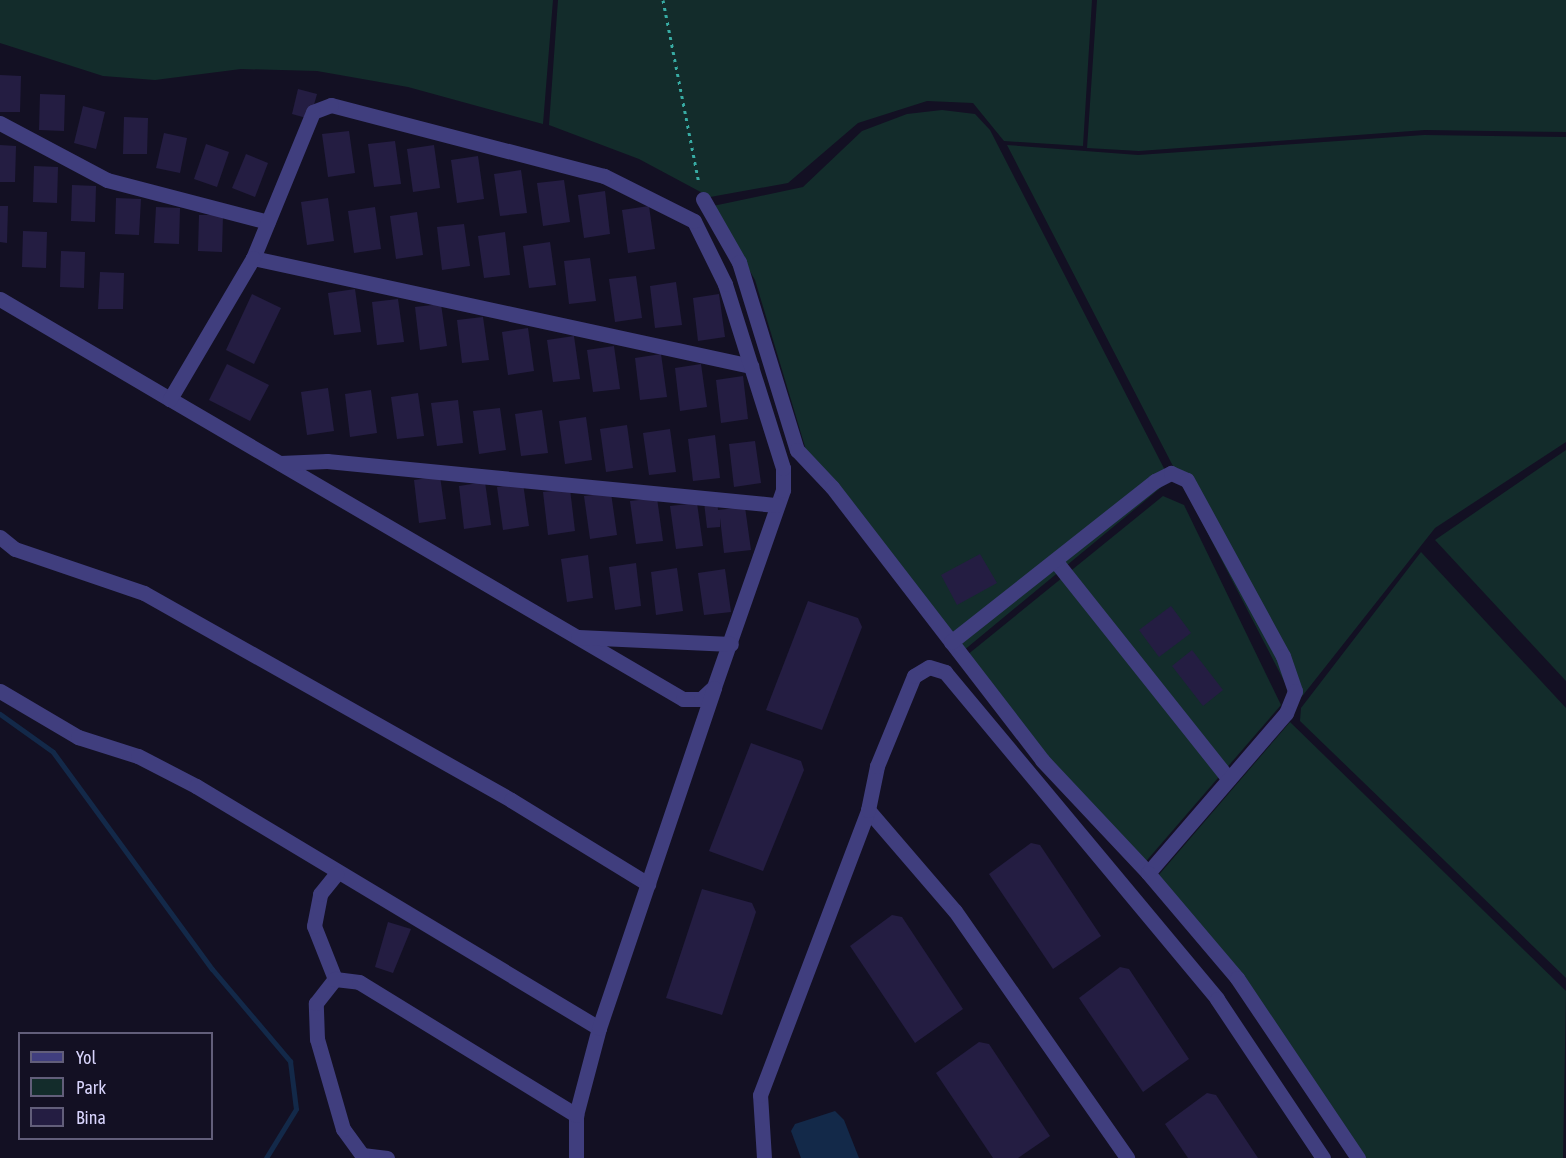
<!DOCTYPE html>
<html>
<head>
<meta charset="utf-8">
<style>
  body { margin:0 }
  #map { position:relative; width:1566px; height:1158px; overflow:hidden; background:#131023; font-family:"Asap Condensed",sans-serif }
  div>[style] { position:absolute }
  .green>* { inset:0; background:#132c2b }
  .water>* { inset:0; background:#132949 }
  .stream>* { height:5px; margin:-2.5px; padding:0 2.5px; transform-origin:2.5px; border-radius:2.5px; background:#132949 }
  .building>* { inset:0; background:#241d42 }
  .path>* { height:3px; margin-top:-1.5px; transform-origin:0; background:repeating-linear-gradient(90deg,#38aca4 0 3px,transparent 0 7.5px) }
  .minor>* { height:15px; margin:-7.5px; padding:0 7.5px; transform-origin:7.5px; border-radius:7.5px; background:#403e7e }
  span { translate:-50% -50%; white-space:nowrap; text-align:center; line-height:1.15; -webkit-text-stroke:5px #131023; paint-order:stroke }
  .legend { position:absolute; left:18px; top:1032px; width:195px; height:108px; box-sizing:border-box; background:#131023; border:2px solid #625e7a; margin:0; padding:8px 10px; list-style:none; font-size:18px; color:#d8d4fc }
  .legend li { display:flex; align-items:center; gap:12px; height:30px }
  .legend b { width:30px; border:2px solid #625e7a }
</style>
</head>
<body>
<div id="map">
  <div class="green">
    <i style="clip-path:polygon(0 0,553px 0,543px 124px,408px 87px,317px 71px,241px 69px,155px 80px,103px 76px,0 43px)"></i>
    <i style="clip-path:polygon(558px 0,1092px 0,1083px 146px,1004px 141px,973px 103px,927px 101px,858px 123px,788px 183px,710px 197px,639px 159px,549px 125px)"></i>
    <i style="clip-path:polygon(1097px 0,1566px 0,1566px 132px,1425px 130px,1139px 151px,1087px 148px)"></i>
    <i style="clip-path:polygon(942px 110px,975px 114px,990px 130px,1170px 480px,957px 656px,809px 460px,755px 280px,713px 206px,803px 187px,862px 131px,907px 114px)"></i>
    <i style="clip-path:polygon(1424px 135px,1566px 137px,1566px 442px,1435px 528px,1296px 704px,1007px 145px,1138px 155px)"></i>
    <i style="clip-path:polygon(1566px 450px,1566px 681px,1435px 540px)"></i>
    <i style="clip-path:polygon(1163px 496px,1184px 505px,1281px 705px,1142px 866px,961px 660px)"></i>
    <i style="clip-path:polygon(1421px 552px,1566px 708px,1566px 978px,1300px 721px,1301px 708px)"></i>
    <i style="clip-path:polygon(1290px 722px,1566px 991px,1563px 1158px,1361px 1158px,1157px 877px)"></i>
  </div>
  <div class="water">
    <i style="clip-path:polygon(835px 1111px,844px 1120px,859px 1158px,801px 1158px,791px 1131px,795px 1124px)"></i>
  </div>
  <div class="stream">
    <i style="left:0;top:714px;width:65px;rotate:35.6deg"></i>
    <i style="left:53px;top:752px;width:269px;rotate:53.8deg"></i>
    <i style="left:212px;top:969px;width:121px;rotate:49.7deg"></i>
    <i style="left:290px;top:1061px;width:48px;rotate:82.9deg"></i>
    <i style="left:296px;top:1109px;width:57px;rotate:121.5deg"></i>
  </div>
  <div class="building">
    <i style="clip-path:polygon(0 75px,21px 76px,20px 112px,0 112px)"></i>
    <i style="clip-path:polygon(298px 89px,317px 94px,310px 119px,292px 114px)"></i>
    <i style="clip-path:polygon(40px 94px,65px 95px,64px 131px,39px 130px)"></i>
    <i style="clip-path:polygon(83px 106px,105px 112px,96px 149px,74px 143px)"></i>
    <i style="clip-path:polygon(124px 117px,148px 118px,147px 154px,123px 154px)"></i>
    <i style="clip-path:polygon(349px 131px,355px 173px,328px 177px,322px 134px)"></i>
    <i style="clip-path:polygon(164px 133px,187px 138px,180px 173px,156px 168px)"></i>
    <i style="clip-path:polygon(395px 141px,401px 184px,374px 187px,368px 144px)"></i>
    <i style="clip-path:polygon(206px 144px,229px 152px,217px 187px,194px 179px)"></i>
    <i style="clip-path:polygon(0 145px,16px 146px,15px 182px,0 182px)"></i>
    <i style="clip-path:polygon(434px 145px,440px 188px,413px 192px,407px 149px)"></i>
    <i style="clip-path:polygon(246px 154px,268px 163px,255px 197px,232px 188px)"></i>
    <i style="clip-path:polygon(478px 156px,484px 199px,457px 203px,451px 160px)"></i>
    <i style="clip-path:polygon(34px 166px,58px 167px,57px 203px,33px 202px)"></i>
    <i style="clip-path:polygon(521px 170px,527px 213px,500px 216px,494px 174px)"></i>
    <i style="clip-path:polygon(564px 180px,570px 222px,543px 226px,537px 183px)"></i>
    <i style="clip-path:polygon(72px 185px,96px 186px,95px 222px,71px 221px)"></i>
    <i style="clip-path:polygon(605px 191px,610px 234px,584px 238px,578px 195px)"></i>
    <i style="clip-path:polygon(116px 198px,141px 199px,139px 235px,115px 234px)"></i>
    <i style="clip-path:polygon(328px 198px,334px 241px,307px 245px,301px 202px)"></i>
    <i style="clip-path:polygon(0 206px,8px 206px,7px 243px,0 242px)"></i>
    <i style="clip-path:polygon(649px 206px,655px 249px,628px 253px,622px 210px)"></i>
    <i style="clip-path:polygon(156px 207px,180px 208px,179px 244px,154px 243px)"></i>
    <i style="clip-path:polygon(375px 207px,381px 249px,354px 253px,348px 211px)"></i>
    <i style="clip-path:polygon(417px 212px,423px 255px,396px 259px,390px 216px)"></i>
    <i style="clip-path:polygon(199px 215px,223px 215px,222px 252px,198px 251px)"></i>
    <i style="clip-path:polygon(464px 224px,470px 266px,442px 270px,437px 227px)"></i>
    <i style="clip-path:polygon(23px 231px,47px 232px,46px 268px,22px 267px)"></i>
    <i style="clip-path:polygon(505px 232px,510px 275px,484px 278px,478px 236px)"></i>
    <i style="clip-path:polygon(550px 242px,556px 285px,529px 288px,523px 246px)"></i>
    <i style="clip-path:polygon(61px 251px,85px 252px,84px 288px,60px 287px)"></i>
    <i style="clip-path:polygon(590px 258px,596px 301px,569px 304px,564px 261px)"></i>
    <i style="clip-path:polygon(100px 272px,124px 273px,123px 309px,98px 309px)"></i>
    <i style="clip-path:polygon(636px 276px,642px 318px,615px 322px,609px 279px)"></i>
    <i style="clip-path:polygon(676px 282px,682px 325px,655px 328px,650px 286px)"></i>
    <i style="clip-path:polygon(355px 289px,361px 332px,334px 335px,328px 293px)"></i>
    <i style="clip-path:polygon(252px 294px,281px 308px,254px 364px,226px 350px)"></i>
    <i style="clip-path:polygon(719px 294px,725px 337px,698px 341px,693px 298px)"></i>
    <i style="clip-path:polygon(398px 299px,404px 342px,377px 345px,372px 302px)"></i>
    <i style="clip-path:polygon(441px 304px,447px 346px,420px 350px,415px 307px)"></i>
    <i style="clip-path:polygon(483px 317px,489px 360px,462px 363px,457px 320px)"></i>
    <i style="clip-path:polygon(528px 328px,534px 371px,508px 375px,502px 332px)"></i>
    <i style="clip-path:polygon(574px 336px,580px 379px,553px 382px,547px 340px)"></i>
    <i style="clip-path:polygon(614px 346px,620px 389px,593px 392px,587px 350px)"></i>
    <i style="clip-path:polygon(661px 354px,667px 397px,640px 400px,635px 358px)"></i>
    <i style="clip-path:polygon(227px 364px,269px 385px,250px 421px,209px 400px)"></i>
    <i style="clip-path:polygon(701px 364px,707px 407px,680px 411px,675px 368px)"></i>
    <i style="clip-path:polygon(743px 376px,748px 419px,721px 423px,716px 380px)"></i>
    <i style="clip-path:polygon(328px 388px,334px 431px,307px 435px,301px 392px)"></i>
    <i style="clip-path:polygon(371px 390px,377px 433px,350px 437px,345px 394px)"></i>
    <i style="clip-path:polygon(418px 393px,424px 436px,397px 439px,391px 397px)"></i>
    <i style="clip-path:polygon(458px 400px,463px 443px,437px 446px,431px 403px)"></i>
    <i style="clip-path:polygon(500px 408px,506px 450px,479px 454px,473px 411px)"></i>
    <i style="clip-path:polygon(542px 410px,548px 453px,521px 456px,515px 414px)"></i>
    <i style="clip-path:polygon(586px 417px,592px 460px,565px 464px,559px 421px)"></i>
    <i style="clip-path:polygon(627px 425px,633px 468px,606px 472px,600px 429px)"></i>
    <i style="clip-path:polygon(670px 429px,676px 472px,649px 475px,643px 433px)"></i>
    <i style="clip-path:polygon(715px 435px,720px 478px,693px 481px,688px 439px)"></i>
    <i style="clip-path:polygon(755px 441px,761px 483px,734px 487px,729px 444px)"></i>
    <i style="clip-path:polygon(440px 476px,446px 519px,419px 523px,414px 480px)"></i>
    <i style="clip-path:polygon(485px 482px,491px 525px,464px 529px,459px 486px)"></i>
    <i style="clip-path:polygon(523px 483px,529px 526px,503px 530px,497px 487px)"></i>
    <i style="clip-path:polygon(570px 489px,575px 531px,548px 535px,543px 492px)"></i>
    <i style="clip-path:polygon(611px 493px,617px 535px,590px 539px,584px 496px)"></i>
    <i style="clip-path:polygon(657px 498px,663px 541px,636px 544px,630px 501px)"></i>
    <i style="clip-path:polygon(717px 501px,718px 510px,745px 507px,751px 550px,724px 553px,720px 518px,720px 527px,707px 528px,704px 502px)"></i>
    <i style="clip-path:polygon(697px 503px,703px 546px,676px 549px,670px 506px)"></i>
    <i style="clip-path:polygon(980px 554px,997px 583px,957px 605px,941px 575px)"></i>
    <i style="clip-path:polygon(588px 555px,593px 598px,567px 602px,561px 559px)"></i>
    <i style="clip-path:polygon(636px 563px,641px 606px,615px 610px,609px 567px)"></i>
    <i style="clip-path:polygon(677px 568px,683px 611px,656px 615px,651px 572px)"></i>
    <i style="clip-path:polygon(725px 569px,731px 612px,704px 615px,698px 573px)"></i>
    <i style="clip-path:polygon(808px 601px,858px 618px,862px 627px,822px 730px,766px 710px)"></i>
    <i style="clip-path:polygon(1171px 606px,1191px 633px,1159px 657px,1139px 630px)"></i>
    <i style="clip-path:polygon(1192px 650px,1223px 690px,1203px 706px,1172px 666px)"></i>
    <i style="clip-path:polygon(751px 743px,801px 761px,804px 770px,763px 871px,709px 851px)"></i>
    <i style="clip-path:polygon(1031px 843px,1040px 845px,1101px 936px,1053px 969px,989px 874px)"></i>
    <i style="clip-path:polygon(702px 889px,752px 903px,756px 912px,722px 1015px,666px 998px)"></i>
    <i style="clip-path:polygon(892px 915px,902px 917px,963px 1009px,915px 1043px,850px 946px)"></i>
    <i style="clip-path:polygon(388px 922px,411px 929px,393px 973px,375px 967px)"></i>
    <i style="clip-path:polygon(1120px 967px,1129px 969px,1189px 1059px,1143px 1092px,1079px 998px)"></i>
    <i style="clip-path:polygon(979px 1042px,989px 1044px,1050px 1136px,1018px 1158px,993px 1158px,936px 1073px)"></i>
    <i style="clip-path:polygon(1207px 1093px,1216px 1095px,1258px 1158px,1188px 1158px,1165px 1124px)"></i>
  </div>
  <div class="path">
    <i style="left:663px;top:0;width:187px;rotate:78.9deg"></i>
  </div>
  <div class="minor">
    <i style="left:0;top:123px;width:121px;rotate:28deg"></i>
    <i style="left:107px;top:180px;width:166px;rotate:14.6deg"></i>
    <i style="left:703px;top:199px;width:73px;rotate:60.3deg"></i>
    <i style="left:739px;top:262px;width:197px;rotate:72.9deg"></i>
    <i style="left:797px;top:450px;width:51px;rotate:46.6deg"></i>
    <i style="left:832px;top:487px;width:344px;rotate:52.4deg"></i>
    <i style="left:1042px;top:760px;width:155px;rotate:46.8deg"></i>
    <i style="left:253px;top:258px;width:510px;rotate:12.24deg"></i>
    <i style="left:0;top:299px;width:197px;rotate:30.5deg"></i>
    <i style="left:170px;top:399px;width:594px;rotate:30.32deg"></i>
    <i style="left:683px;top:699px;width:18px"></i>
    <i style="left:701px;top:699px;width:18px;rotate:-43deg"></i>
    <i style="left:714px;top:687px;width:209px;rotate:-70.7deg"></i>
    <i style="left:783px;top:490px;width:22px;rotate:-90deg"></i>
    <i style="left:783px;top:468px;width:193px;rotate:-107.5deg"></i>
    <i style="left:725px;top:284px;width:70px;rotate:-116.2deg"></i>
    <i style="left:694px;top:221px;width:101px;rotate:-153.4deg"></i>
    <i style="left:604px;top:176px;width:282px;rotate:-165.4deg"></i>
    <i style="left:331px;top:105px;width:19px;rotate:159deg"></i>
    <i style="left:313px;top:112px;width:158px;rotate:112.3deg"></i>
    <i style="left:253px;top:258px;width:164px;rotate:120.5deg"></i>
    <i style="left:280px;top:463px;width:47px;rotate:-2.4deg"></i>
    <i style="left:327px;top:461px;width:452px;rotate:5.6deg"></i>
    <i style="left:0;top:537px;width:19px;rotate:39deg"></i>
    <i style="left:15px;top:549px;width:136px;rotate:18.8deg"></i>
    <i style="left:144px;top:593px;width:421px;rotate:29.4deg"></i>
    <i style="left:511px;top:800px;width:161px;rotate:31.5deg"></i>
    <i style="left:1057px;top:563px;width:276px;rotate:51.5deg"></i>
    <i style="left:578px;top:637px;width:153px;rotate:2.6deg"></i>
    <i style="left:951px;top:642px;width:260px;rotate:-38.3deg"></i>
    <i style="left:1155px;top:481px;width:18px;rotate:-27deg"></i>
    <i style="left:1171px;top:473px;width:17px;rotate:24deg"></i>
    <i style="left:1187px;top:480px;width:200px;rotate:61.4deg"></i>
    <i style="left:1283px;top:656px;width:37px;rotate:71deg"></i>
    <i style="left:1295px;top:691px;width:24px;rotate:112deg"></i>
    <i style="left:1286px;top:713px;width:211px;rotate:130.8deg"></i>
    <i style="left:1148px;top:873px;width:138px;rotate:49.7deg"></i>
    <i style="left:1237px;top:978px;width:217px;rotate:56.1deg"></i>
    <i style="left:0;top:691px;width:91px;rotate:30.5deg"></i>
    <i style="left:78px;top:737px;width:63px;rotate:17.6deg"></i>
    <i style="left:138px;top:756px;width:65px;rotate:27.3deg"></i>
    <i style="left:196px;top:786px;width:470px;rotate:31deg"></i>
    <i style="left:868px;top:810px;width:133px;rotate:49.3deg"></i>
    <i style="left:955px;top:911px;width:301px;rotate:55.1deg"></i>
    <i style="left:335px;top:979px;width:57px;rotate:-111.6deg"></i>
    <i style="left:314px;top:926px;width:33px;rotate:-79deg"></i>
    <i style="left:320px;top:894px;width:26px;rotate:-51deg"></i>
    <i style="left:387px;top:1158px;width:25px;rotate:-173deg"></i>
    <i style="left:362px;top:1155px;width:32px;rotate:-126deg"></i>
    <i style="left:343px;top:1129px;width:94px;rotate:-106.1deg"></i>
    <i style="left:317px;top:1039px;width:36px;rotate:-92deg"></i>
    <i style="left:316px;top:1003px;width:31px;rotate:-52deg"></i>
    <i style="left:335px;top:979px;width:24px;rotate:7deg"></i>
    <i style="left:359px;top:982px;width:255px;rotate:31.5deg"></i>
    <i style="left:576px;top:1158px;width:43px;rotate:-90deg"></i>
    <i style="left:576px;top:1115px;width:90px;rotate:-75.2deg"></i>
    <i style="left:599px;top:1028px;width:359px;rotate:-71.3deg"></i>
    <i style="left:764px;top:1158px;width:63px;rotate:-93.6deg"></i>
    <i style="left:760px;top:1095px;width:305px;rotate:-69.2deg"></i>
    <i style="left:868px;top:810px;width:45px;rotate:-78.4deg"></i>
    <i style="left:877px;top:766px;width:97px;rotate:-67.7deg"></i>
    <i style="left:914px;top:676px;width:17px;rotate:-31deg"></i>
    <i style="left:929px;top:667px;width:17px;rotate:17deg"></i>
    <i style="left:945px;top:672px;width:425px;rotate:50.2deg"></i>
    <i style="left:1217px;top:999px;width:191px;rotate:56.3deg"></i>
  </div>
  <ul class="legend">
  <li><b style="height:8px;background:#403e7e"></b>Yol</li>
  <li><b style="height:16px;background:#132c2b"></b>Park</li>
  <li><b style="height:16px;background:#241d42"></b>Bina</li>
  </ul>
</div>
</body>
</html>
